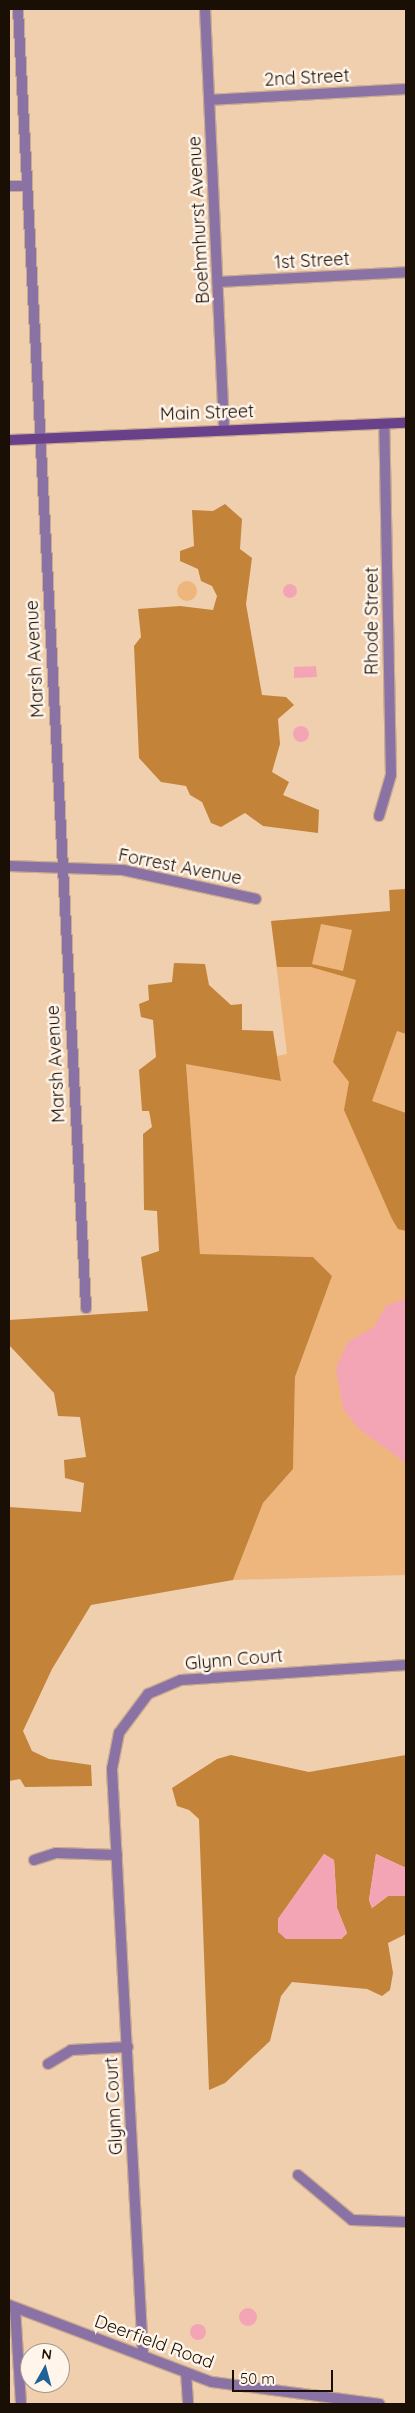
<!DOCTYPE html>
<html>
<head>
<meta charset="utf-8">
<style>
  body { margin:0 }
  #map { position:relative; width:415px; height:2413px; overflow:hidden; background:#f0cfaf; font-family:Quicksand,sans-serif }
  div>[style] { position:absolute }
  .green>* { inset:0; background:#eeb67c }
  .round { border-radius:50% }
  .forest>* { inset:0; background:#c38339 }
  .water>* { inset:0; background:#f4a5b5 }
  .roads { filter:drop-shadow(1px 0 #c9ac90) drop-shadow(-1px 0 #c9ac90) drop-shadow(0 1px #c9ac90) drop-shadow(0 -1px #c9ac90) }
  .minor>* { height:10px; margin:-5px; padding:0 5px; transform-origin:5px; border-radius:5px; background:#8b72a5 }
  .secondary>* { height:10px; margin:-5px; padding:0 5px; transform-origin:5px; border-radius:5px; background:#68418a }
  span { translate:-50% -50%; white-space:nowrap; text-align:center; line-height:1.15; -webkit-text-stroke:5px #fff5eb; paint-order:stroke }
  .street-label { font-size:18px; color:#1a0f04 }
  .frame { position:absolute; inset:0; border:10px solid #1a0f04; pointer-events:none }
  .north { position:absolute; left:20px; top:2343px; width:50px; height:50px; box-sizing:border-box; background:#fff5eb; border:1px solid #a3998f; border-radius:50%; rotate:7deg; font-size:14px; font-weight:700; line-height:20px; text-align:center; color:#1a0f04 }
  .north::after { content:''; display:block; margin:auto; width:18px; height:22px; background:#1e6297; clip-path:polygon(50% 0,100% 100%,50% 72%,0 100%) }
  .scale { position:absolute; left:232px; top:2370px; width:101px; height:22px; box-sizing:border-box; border:2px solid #1a0f04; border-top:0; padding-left:6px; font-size:15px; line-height:18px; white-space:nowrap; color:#1a0f04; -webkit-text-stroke:4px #fff5eb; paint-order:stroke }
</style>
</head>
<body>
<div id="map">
  <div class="green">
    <i class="round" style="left:177px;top:581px;width:20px;height:20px"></i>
    <i style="clip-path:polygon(406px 910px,406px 1575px,233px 1580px,263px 1503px,293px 1469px,295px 1377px,332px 1276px,313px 1257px,200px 1254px,186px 1063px,281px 1081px,277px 1056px,287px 1054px,271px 921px)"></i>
  </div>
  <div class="forest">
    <i style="clip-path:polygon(225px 504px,242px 519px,240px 549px,252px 558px,246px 604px,262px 695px,286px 697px,294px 705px,278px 719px,280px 744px,272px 772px,289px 782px,283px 795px,319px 810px,318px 833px,263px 826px,245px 813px,221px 827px,211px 823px,202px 802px,190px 795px,186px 786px,161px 782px,139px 758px,134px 646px,141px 637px,138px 609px,180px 606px,213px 610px,217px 596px,212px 586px,201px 581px,198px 569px,180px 561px,180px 551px,194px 546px,192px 510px,213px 511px)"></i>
    <i style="clip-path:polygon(evenodd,406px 889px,406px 1034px,397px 1031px,372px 1101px,406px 1113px,406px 1231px,398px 1229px,392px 1219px,344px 1110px,349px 1082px,333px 1062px,356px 980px,311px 967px,277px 967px,271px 921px,390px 911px,389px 890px,406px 889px,321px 924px,352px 930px,343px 971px,312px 964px,321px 924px)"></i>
    <i style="clip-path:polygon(174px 963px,205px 964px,209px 985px,231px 1005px,242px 1004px,242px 1030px,273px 1031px,281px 1081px,186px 1064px,200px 1254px,313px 1257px,332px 1276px,295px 1377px,293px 1469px,263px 1503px,233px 1580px,91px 1605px,52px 1669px,23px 1731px,32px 1751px,49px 1759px,91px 1765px,92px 1786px,25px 1787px,20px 1779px,9px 1781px,9px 1507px,81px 1512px,84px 1483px,65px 1478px,64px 1460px,86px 1457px,80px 1417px,58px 1416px,54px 1393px,9px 1345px,9px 1320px,148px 1311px,141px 1257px,159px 1251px,157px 1211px,144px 1210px,143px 1134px,152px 1127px,149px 1111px,142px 1111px,139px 1070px,156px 1057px,153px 1020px,141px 1017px,139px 1004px,149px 1000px,148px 985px,172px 982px)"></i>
    <i style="clip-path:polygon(evenodd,231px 1755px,309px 1772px,406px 1755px,406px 1868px,376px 1854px,369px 1900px,372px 1908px,388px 1896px,406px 1896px,406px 1934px,388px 1943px,393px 1973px,390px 1990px,382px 1996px,367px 1989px,292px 1982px,281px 1996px,270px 2041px,225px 2083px,209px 2090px,199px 1819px,189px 1810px,177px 1806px,172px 1788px,217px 1759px,231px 1755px,324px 1854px,334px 1860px,337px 1908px,347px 1933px,341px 1939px,286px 1939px,278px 1919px,324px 1854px)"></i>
  </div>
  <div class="water">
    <i class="round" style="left:283px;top:584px;width:14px;height:14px"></i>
    <i style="clip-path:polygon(316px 666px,317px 677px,294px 678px,294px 667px)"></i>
    <i class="round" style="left:293px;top:726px;width:16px;height:16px"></i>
    <i style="clip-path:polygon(406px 1298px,406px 1463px,359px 1429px,343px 1409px,336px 1368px,348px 1342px,374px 1327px,386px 1306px)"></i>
    <i style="clip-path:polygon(324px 1854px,334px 1860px,337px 1908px,347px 1933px,341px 1939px,286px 1939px,278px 1932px,278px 1919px)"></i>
    <i style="clip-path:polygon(376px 1854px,406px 1868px,406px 1896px,388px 1896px,372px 1908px,369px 1900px)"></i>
    <i class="round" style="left:239px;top:2308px;width:18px;height:18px"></i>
    <i class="round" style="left:190px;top:2324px;width:16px;height:16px"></i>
  </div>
  <div class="roads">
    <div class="minor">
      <i style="left:18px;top:9px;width:1301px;rotate:87deg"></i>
      <i style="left:205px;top:9px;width:420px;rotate:87.4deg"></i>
      <i style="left:209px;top:100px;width:197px;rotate:-3.2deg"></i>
      <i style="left:9px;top:186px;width:18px"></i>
      <i style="left:218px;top:282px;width:188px;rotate:-3deg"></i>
      <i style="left:379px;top:816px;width:43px;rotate:-73.7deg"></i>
      <i style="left:391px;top:775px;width:351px;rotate:-91.1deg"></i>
      <i style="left:9px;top:866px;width:114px;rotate:2deg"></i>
      <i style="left:123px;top:870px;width:136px;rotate:12.3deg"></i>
      <i style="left:34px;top:1860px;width:23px;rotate:-18deg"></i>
      <i style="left:56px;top:1853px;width:61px;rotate:1.9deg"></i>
      <i style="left:48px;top:2064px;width:27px;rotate:-31deg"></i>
      <i style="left:71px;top:2050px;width:57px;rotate:-3deg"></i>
      <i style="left:298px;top:2175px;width:70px;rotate:39.8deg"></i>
      <i style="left:352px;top:2220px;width:54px;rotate:2.1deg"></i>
      <i style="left:9px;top:2305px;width:217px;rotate:20.8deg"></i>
      <i style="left:212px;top:2382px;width:169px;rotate:7.5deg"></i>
      <i style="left:15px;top:2308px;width:96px;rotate:86.4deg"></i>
      <i style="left:143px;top:2355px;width:587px;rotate:-93.03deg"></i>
      <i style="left:112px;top:1769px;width:37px;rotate:-79deg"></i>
      <i style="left:119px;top:1733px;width:49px;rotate:-53.4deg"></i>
      <i style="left:148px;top:1694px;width:36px;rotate:-23deg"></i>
      <i style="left:181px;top:1680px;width:225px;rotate:-3.8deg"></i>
      <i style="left:186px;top:2373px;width:31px;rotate:86deg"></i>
    </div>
    <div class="secondary">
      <i style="left:9px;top:440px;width:397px;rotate:-2.5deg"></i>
    </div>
  </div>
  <div class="street-label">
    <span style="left:307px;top:78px;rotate:-3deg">2nd Street</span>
    <span style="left:199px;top:220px;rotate:-93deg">Boehmhurst Avenue</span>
    <span style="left:312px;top:261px;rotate:-3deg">1st Street</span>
    <span style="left:207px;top:413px;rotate:-2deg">Main Street</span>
    <span style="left:372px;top:621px;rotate:-90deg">Rhode Street</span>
    <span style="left:35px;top:659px;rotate:-93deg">Marsh Avenue</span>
    <span style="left:180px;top:867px;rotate:11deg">Forrest Avenue</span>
    <span style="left:56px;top:1064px;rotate:-93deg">Marsh Avenue</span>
    <span style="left:234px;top:1660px;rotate:-5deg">Glynn Court</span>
    <span style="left:114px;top:2106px;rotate:-93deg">Glynn Court</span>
    <span style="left:154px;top:2342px;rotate:20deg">Deerfield Road</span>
  </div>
  <div class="frame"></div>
  <div class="north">N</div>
  <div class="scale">50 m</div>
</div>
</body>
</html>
